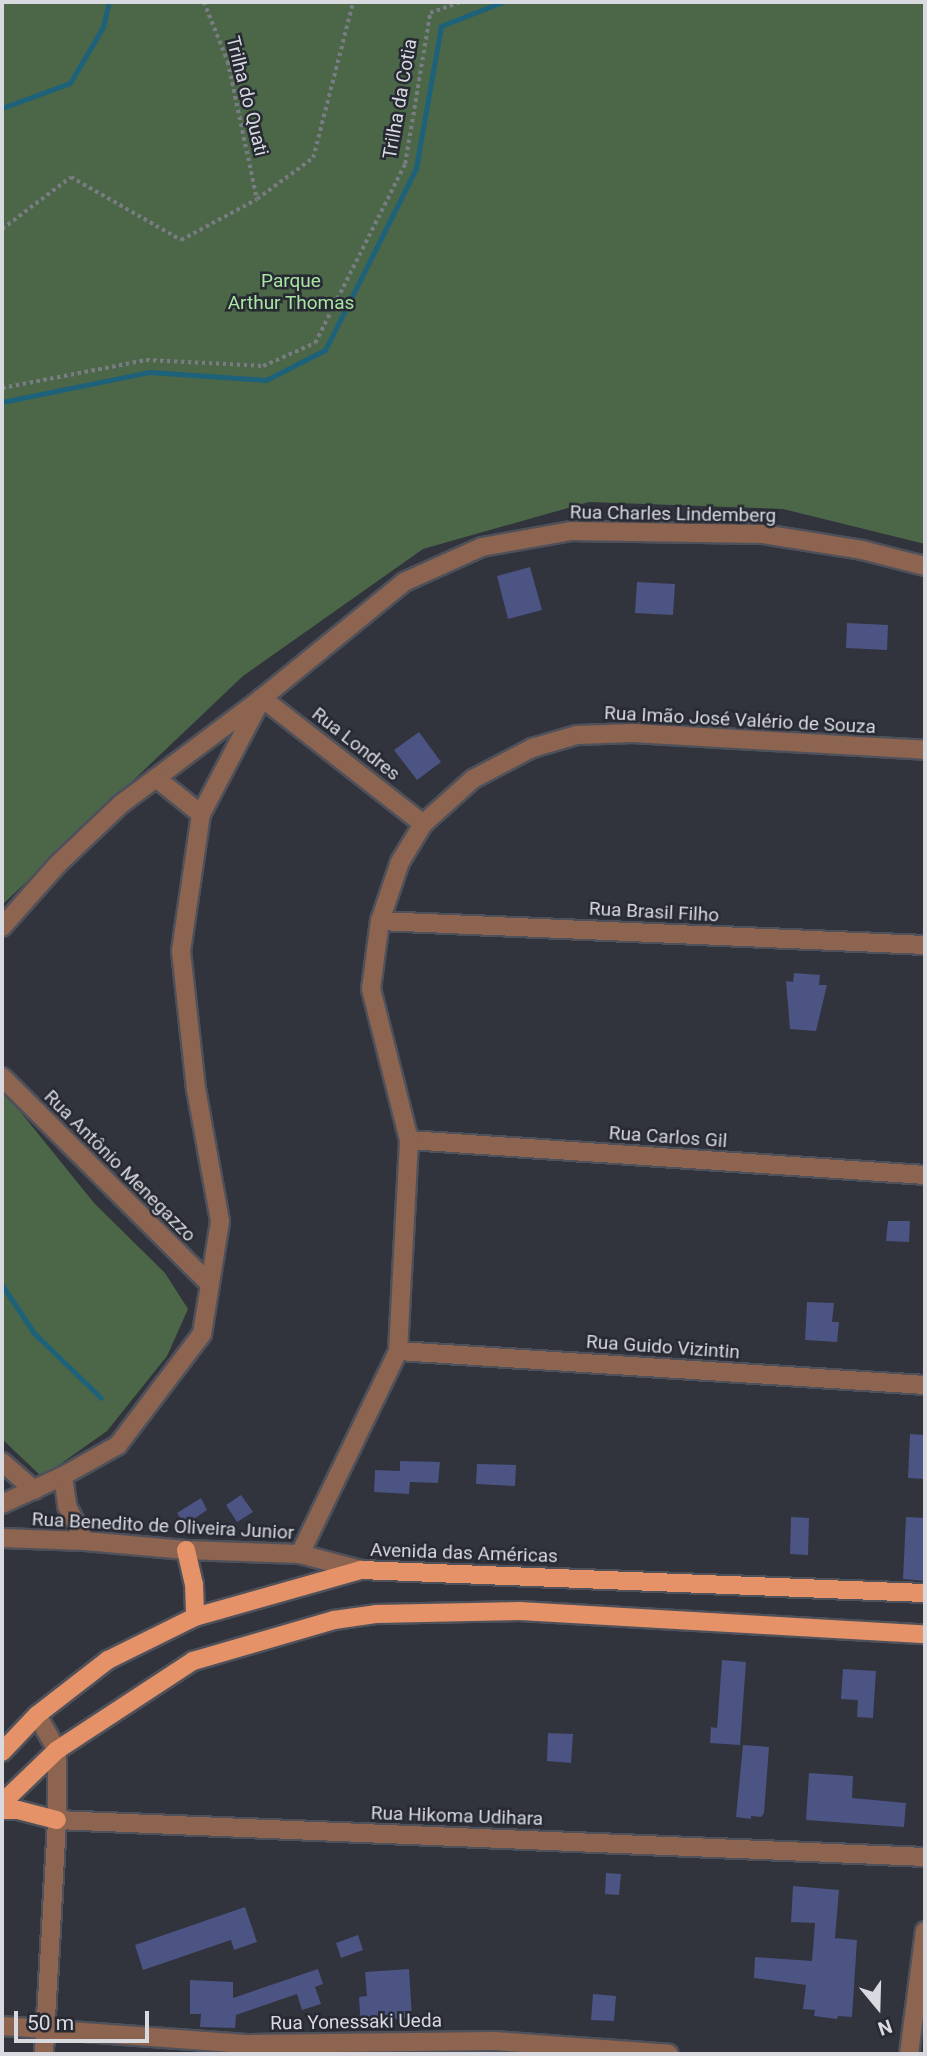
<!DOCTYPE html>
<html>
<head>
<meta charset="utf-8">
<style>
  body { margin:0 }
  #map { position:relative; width:927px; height:2056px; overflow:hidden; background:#31333d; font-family:Roboto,sans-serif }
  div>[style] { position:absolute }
  .green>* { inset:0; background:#4b6748 }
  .stream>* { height:5px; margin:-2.5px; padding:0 2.5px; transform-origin:2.5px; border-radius:2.5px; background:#1e617a }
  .building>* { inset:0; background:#4b5483 }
  .path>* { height:3.5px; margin-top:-1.75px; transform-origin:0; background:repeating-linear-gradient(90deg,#7a7c84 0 3.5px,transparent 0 7px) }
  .roads { filter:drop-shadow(2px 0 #4f515a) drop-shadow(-2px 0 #4f515a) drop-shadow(0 2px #4f515a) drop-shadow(0 -2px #4f515a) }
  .minor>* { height:18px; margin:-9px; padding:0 9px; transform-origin:9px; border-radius:9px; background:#8d6450 }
  .major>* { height:18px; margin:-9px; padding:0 9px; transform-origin:9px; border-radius:9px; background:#e59268 }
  span { translate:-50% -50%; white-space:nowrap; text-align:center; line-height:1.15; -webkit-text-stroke:5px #272933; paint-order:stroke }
  .street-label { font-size:19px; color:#d8dae0 }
  .park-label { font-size:19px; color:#a9e4a3 }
  .frame { position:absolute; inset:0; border:4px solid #d8dae0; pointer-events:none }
  .north { position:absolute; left:843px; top:1972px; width:70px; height:70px; -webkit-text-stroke:5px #272933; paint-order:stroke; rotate:161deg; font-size:19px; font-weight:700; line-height:28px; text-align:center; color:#d8dae0 }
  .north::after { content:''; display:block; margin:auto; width:24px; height:32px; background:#d8dae0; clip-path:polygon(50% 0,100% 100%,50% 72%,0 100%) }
  .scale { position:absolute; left:14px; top:2011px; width:135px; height:32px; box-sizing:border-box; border:4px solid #d8dae0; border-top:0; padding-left:9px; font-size:21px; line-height:24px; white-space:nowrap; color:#d8dae0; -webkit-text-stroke:5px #272933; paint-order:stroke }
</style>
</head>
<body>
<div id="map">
  <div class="green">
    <i style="clip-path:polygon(2px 2px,925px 2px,925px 544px,783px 509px,589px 502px,423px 549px,243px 676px,2px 905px)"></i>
    <i style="clip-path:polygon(2px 1089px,94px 1203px,165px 1273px,188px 1309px,167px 1356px,107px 1431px,42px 1477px,2px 1439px)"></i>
  </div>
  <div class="stream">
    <i style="left:2px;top:108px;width:72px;rotate:-20.2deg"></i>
    <i style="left:70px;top:83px;width:65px;rotate:-59.5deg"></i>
    <i style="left:103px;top:27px;width:26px;rotate:-77deg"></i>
    <i style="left:2px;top:402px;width:151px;rotate:-11.5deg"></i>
    <i style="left:150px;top:372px;width:116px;rotate:3.9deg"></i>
    <i style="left:266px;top:380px;width:66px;rotate:-27deg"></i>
    <i style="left:325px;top:350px;width:203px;rotate:-63.4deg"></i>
    <i style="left:416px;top:168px;width:144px;rotate:-80deg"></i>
    <i style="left:441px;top:26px;width:66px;rotate:-21.5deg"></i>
    <i style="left:2px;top:1285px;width:58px;rotate:56.3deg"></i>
    <i style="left:34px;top:1333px;width:93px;rotate:44.1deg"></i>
  </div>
  <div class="building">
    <i style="clip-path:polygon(530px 567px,542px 610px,508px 619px,497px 576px)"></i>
    <i style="clip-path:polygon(637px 582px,675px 584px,673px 615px,635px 613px)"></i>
    <i style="clip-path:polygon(847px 623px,888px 625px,887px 650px,846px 648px)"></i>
    <i style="clip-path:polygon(419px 732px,441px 762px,417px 780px,394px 750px)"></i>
    <i style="clip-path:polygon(794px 973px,820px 975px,819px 985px,827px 985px,816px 1031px,790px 1029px,786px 981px,793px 982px)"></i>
    <i style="clip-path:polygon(888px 1221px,910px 1221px,909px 1242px,886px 1241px)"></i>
    <i style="clip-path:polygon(807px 1302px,834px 1303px,832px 1322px,839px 1322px,837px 1342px,805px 1340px)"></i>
    <i style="clip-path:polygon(910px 1434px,925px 1435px,925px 1479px,908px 1478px)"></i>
    <i style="clip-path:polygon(400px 1461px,440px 1462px,438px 1483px,410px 1482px,409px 1494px,374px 1492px,375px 1470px,400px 1471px)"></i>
    <i style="clip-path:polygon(477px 1464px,516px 1465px,515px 1486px,476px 1484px)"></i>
    <i style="clip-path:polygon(241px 1495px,253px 1512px,237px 1522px,226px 1505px)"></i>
    <i style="clip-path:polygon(201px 1498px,207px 1510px,185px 1525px,177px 1513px)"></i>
    <i style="clip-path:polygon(791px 1517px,809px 1518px,808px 1555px,790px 1554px)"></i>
    <i style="clip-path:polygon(906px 1517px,925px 1518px,925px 1581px,903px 1579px)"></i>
    <i style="clip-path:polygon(722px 1660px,746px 1662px,740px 1745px,710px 1743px,711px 1727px,717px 1728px)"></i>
    <i style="clip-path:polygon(843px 1669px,876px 1671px,873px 1718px,857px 1717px,858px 1700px,841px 1699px)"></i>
    <i style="clip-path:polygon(548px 1733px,573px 1734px,571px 1763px,547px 1761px)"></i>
    <i style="clip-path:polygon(743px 1745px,769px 1747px,764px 1813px,761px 1817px,751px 1816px,751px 1819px,736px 1817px)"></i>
    <i style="clip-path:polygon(809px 1773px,853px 1776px,852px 1798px,906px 1803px,904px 1827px,806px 1820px)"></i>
    <i style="clip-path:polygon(606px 1873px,621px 1874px,619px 1895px,605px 1894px)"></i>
    <i style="clip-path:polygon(793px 1886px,839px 1890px,835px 1938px,857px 1940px,852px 2017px,838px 2016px,837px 2019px,814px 2016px,815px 2010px,803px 2009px,806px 1985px,754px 1978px,755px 1957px,812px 1961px,815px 1923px,791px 1922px)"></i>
    <i style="clip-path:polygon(245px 1907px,257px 1942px,234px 1950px,231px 1940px,143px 1970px,135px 1945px)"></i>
    <i style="clip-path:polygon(358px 1935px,363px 1950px,341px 1958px,336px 1943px)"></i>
    <i style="clip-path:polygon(318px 1969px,323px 1984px,315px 1987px,321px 2004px,302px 2010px,297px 1994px,236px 2015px,235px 2028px,200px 2027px,201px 2014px,190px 2014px,190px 1980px,233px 1982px,233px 1998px)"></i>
    <i style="clip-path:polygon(409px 1969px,412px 2018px,394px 2019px,394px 2026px,361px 2028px,359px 1997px,367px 1996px,365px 1972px)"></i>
    <i style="clip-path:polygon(593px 1994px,616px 1996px,614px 2021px,591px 2020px)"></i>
  </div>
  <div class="path">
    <i style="left:204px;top:2px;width:65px;rotate:68.2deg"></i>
    <i style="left:228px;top:62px;width:140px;rotate:78deg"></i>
    <i style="left:2px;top:229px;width:86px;rotate:-37deg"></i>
    <i style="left:71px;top:177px;width:127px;rotate:29.8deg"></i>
    <i style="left:181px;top:240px;width:86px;rotate:-28.3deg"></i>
    <i style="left:257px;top:199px;width:69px;rotate:-36.2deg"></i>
    <i style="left:313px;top:158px;width:161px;rotate:-75.6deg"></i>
    <i style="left:2px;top:388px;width:147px;rotate:-11deg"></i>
    <i style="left:146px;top:360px;width:117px;rotate:2.9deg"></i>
    <i style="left:263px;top:366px;width:57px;rotate:-23.9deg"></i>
    <i style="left:315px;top:343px;width:200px;rotate:-63.3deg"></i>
    <i style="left:405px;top:164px;width:153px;rotate:-80.6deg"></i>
    <i style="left:430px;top:13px;width:32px;rotate:-20deg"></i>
  </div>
  <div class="roads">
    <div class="minor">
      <i style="left:262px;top:698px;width:204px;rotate:38deg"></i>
      <i style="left:156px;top:778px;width:133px;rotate:-37deg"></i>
      <i style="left:262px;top:698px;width:183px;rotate:-39.2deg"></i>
      <i style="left:404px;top:582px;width:85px;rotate:-24.2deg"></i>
      <i style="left:482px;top:547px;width:90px;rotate:-10.2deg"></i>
      <i style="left:571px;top:531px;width:192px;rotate:0.9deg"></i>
      <i style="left:763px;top:534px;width:100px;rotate:9.2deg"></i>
      <i style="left:862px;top:550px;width:65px;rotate:14.3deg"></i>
      <i style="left:380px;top:921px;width:546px;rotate:2.52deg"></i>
      <i style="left:2px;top:927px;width:84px;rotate:-48.4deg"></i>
      <i style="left:58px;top:864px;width:87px;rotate:-43.6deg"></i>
      <i style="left:121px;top:804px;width:44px;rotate:-36.6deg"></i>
      <i style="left:156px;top:778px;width:58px;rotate:38.7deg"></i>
      <i style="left:2px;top:1077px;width:293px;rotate:44.9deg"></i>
      <i style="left:409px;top:1140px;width:517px;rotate:3.88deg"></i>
      <i style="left:398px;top:1351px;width:528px;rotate:3.69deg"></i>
      <i style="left:2px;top:1462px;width:43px;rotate:41.2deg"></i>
      <i style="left:63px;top:1476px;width:30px;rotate:82deg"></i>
      <i style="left:67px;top:1506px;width:39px;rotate:63deg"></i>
      <i style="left:2px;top:1504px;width:67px;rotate:-24.7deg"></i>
      <i style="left:63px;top:1476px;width:63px;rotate:-29.4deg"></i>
      <i style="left:118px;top:1445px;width:139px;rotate:-52.9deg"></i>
      <i style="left:202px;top:1334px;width:114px;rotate:-80.9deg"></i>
      <i style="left:220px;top:1221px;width:134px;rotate:-100.3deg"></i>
      <i style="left:196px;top:1089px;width:139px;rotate:-96.2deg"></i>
      <i style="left:181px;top:951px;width:138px;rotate:-81.7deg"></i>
      <i style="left:201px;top:814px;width:131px;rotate:-62.3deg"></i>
      <i style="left:2px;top:1538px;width:83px;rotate:2.1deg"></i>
      <i style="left:85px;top:1541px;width:101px;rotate:5.1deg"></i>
      <i style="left:186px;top:1550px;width:114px;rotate:2deg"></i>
      <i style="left:300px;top:1554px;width:63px;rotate:14.7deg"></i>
      <i style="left:300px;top:1554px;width:225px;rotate:-64.2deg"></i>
      <i style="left:398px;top:1351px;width:211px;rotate:-87deg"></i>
      <i style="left:409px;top:1140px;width:156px;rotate:-104.1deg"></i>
      <i style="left:371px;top:989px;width:69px;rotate:-82.5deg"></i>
      <i style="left:380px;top:921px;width:62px;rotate:-71.3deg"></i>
      <i style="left:400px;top:862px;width:44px;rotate:-58.8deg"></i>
      <i style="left:423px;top:824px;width:67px;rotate:-42deg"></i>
      <i style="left:473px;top:779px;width:67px;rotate:-27.7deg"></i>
      <i style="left:532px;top:748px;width:47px;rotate:-16.1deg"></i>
      <i style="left:577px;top:735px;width:56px;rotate:-2deg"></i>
      <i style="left:633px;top:733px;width:292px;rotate:3.3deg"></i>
      <i style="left:37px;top:1715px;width:40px;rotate:60.3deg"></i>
      <i style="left:57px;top:1750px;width:70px;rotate:90deg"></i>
      <i style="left:57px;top:1820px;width:869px;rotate:2.44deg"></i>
      <i style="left:2px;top:2026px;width:248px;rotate:4.2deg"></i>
      <i style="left:249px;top:2044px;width:245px;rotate:-0.7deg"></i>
      <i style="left:494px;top:2041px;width:175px;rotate:4.2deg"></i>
      <i style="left:44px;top:2054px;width:234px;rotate:-86.8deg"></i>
      <i style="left:909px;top:2054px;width:124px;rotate:-82.6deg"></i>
    </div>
    <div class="major">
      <i style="left:186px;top:1550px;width:35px;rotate:77deg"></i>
      <i style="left:194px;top:1584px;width:33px;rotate:88deg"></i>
      <i style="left:2px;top:1752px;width:51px;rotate:-46.6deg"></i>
      <i style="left:37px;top:1715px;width:90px;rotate:-37.8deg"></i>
      <i style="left:108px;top:1660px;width:97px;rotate:-26.3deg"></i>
      <i style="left:195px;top:1617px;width:173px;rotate:-15.8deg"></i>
      <i style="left:361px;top:1570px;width:564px;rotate:2.34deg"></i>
      <i style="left:2px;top:1803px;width:76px;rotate:-43.9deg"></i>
      <i style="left:57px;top:1750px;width:163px;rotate:-33.2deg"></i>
      <i style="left:193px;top:1661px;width:147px;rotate:-16.2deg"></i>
      <i style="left:334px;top:1620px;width:42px;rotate:-8.1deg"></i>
      <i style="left:376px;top:1614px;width:144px;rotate:-1.2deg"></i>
      <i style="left:520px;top:1611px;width:406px;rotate:3.3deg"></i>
      <i style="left:2px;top:1810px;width:16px"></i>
      <i style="left:18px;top:1810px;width:40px;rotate:14.4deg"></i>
    </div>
  </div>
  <div class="street-label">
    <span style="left:247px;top:96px;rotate:76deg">Trilha do Quati</span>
    <span style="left:400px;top:99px;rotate:-80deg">Trilha da Cotia</span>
    <span style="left:673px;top:514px;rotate:1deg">Rua Charles Lindemberg</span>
    <span style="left:740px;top:720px;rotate:3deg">Rua Imão José Valério de Souza</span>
    <span style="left:356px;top:744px;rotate:38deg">Rua Londres</span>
    <span style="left:654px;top:912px;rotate:3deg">Rua Brasil Filho</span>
    <span style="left:668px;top:1137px;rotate:4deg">Rua Carlos Gil</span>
    <span style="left:120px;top:1166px;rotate:45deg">Rua Antônio Menegazzo</span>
    <span style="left:663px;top:1347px;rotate:4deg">Rua Guido Vizintin</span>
    <span style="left:163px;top:1526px;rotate:3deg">Rua Benedito de Oliveira Junior</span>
    <span style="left:464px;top:1553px;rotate:2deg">Avenida das Américas</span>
    <span style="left:457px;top:1816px;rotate:2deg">Rua Hikoma Udihara</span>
    <span style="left:356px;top:2022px;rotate:-1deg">Rua Yonessaki Ueda</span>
  </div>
  <div class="park-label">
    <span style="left:291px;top:292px">Parque<br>Arthur Thomas</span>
  </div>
  <div class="frame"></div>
  <div class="north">N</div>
  <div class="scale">50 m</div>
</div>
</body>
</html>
